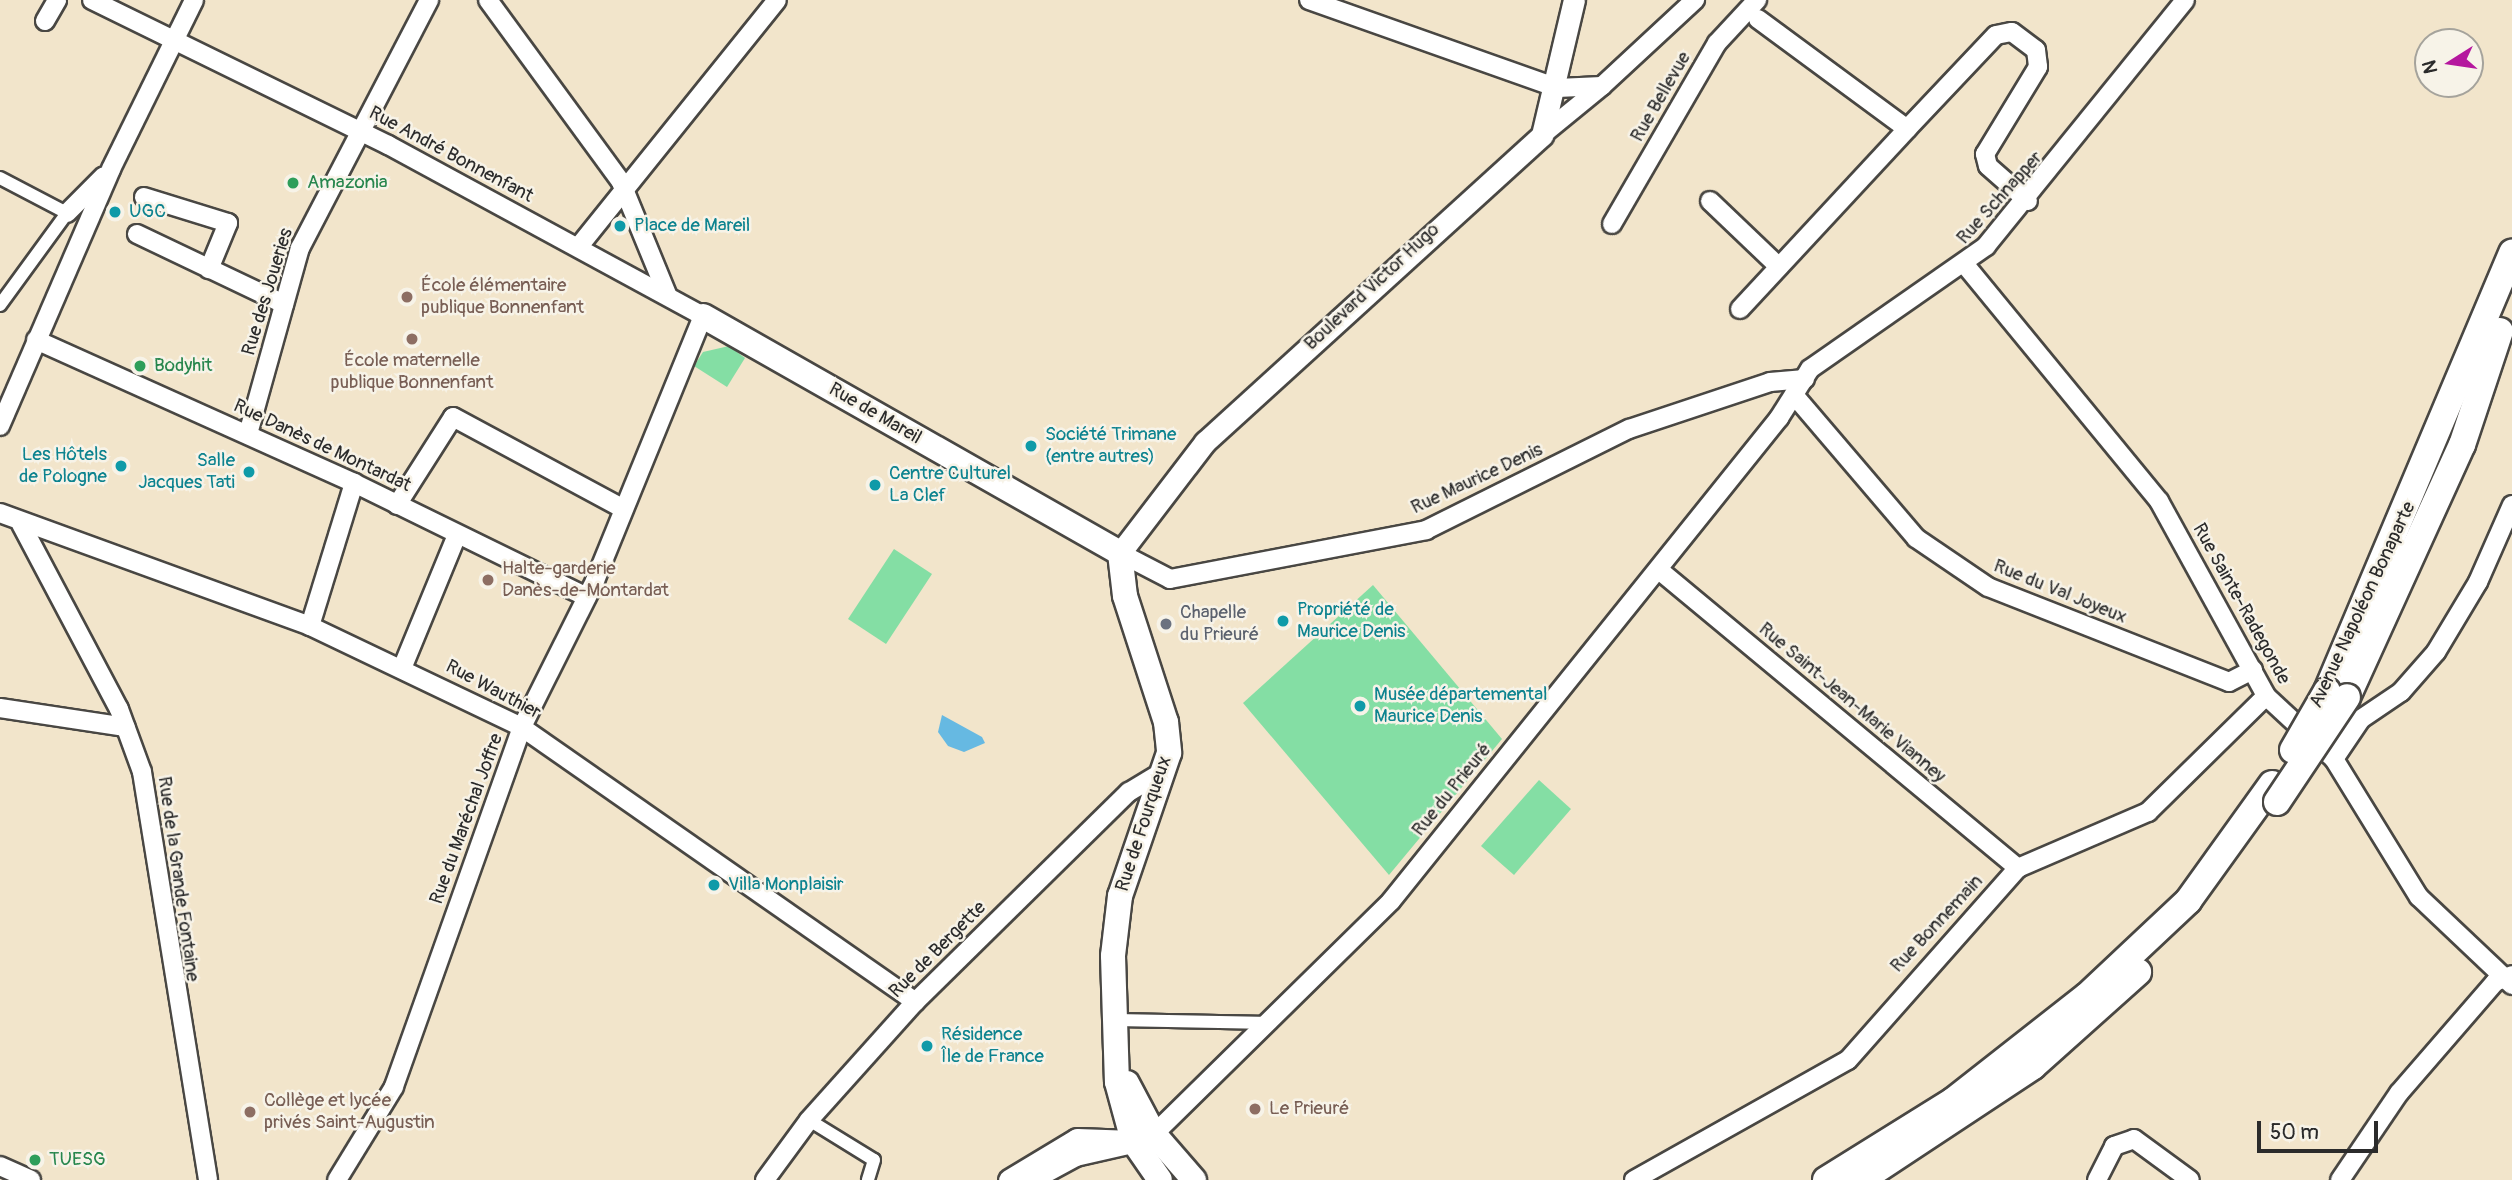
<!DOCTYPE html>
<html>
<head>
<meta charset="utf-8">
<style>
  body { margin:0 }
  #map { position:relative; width:2512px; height:1180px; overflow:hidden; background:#f2e5cb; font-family:Pangolin,sans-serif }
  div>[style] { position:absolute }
  .green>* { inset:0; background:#84dea4 }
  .water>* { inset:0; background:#66b9e2 }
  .roads { filter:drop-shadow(2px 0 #494743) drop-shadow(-2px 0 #494743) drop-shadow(0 2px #494743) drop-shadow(0 -2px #494743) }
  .pedestrian>* { height:12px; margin:-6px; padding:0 6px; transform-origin:6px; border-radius:6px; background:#fff }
  .minor>* { height:18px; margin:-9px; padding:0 9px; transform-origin:9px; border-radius:9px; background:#fff }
  .tertiary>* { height:21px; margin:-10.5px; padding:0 10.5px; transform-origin:10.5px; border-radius:10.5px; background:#fff }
  .secondary>* { height:24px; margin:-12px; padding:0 12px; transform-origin:12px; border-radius:12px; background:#fff }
  .primary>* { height:26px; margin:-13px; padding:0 13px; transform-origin:13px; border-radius:13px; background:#fff }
  .bridges { filter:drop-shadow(2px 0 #494743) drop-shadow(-2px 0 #494743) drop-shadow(0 2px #494743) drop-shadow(0 -2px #494743) }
  .primary-bridge>* { height:26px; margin:-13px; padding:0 13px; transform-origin:13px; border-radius:13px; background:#fff }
  .dots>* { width:19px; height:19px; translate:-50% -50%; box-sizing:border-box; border:4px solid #f7f3e8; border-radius:50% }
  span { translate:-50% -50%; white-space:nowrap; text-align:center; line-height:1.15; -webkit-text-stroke:5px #f7f3e8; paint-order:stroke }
  .street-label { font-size:19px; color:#2b2b2b }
  .leisure-label { font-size:19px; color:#27864d }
  .left { translate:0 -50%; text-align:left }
  .culture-label { font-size:19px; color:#0d838f }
  .right { translate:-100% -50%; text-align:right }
  .education-label { font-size:19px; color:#785e54 }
  .worship-label { font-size:19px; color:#5b616d }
  .north { position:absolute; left:2414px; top:28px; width:70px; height:70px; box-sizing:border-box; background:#f7f3e8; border:2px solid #a5a39c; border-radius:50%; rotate:258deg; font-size:19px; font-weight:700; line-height:28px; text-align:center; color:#2b2b2b }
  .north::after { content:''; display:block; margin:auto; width:24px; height:32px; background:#b5179e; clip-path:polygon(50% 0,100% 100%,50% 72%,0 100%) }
  .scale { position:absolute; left:2257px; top:1121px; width:121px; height:32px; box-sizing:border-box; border:4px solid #2b2b2b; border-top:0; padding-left:9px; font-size:21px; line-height:24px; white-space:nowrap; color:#2b2b2b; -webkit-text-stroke:5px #f7f3e8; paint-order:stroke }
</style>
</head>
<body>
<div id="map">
  <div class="green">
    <i style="clip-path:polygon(729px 346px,745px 358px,727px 387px,694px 366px,703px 352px)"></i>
    <i style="clip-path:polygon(894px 549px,932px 574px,886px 644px,848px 619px)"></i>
    <i style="clip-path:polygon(1373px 585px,1502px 739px,1389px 875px,1243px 703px)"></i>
    <i style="clip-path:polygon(1539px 780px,1571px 809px,1514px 875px,1481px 846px)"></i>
  </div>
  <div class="water">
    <i style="clip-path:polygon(942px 715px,982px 737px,985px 743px,964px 752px,948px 746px,938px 732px)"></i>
  </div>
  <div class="roads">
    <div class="pedestrian">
      <i style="left:0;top:178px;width:76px;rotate:27.6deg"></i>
      <i style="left:67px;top:213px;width:114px;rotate:126.1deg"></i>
      <i style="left:1116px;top:1020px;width:155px;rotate:1.1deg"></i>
      <i style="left:809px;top:1120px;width:76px;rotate:31.6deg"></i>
      <i style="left:874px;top:1160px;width:21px;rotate:107deg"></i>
    </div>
    <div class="minor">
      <i style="left:92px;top:0;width:330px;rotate:26.1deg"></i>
      <i style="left:388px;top:145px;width:358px;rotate:28.5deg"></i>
      <i style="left:703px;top:316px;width:286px;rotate:112.2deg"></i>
      <i style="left:595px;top:581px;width:163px;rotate:116.6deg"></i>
      <i style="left:522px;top:727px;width:382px;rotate:109.6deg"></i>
      <i style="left:394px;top:1087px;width:109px;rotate:121.5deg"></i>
      <i style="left:488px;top:0;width:225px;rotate:53.8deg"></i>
      <i style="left:621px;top:182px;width:121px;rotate:67.7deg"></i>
      <i style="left:1309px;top:0;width:263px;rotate:19.5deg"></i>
      <i style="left:1557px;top:88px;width:45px;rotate:-2.5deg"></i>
      <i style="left:1602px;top:86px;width:127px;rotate:-42.8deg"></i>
      <i style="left:1758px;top:19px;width:185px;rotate:36.4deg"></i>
      <i style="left:1907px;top:129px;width:129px;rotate:-46.6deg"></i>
      <i style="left:1996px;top:35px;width:16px;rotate:-11deg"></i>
      <i style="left:2012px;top:32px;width:30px;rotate:37deg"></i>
      <i style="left:2036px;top:50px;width:17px;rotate:83deg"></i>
      <i style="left:2038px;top:67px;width:102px;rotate:121.3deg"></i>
      <i style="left:1985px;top:154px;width:12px;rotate:76deg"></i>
      <i style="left:1988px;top:166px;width:53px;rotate:41.2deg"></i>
      <i style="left:45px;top:21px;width:24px;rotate:-60deg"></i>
      <i style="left:1542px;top:135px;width:77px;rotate:-39.2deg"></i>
      <i style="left:144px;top:197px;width:88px;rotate:17.2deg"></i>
      <i style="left:228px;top:223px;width:50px;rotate:112.4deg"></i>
      <i style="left:1710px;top:201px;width:95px;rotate:43.7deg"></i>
      <i style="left:67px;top:213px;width:52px;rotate:-45deg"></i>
      <i style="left:1612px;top:224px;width:209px;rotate:-59.9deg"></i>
      <i style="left:1717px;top:43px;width:59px;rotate:-47.1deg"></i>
      <i style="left:137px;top:234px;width:163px;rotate:25.5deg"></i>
      <i style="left:580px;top:245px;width:314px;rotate:-51.2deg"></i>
      <i style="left:1966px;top:266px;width:304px;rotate:50.6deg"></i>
      <i style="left:2159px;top:501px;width:222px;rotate:61.2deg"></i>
      <i style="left:2266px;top:696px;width:93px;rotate:42.8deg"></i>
      <i style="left:2334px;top:759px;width:162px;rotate:58.4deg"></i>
      <i style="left:2419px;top:897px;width:128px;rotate:43.4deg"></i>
      <i style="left:1740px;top:309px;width:246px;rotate:-47.1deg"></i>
      <i style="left:36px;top:340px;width:349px;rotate:24.2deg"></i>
      <i style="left:354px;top:483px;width:259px;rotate:26.1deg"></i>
      <i style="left:1794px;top:395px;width:188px;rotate:49.5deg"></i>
      <i style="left:1916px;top:538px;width:87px;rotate:34.2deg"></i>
      <i style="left:1988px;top:587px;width:259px;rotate:21.5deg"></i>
      <i style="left:2229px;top:682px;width:27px;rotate:-27deg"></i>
      <i style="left:0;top:426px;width:280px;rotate:-66.6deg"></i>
      <i style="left:111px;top:169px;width:188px;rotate:-63.8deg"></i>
      <i style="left:248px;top:434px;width:193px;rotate:-74.4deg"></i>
      <i style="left:300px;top:248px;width:280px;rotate:-62.5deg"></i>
      <i style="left:397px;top:505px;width:104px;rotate:-57.5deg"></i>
      <i style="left:453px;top:417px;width:194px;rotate:28.3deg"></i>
      <i style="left:0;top:513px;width:330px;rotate:20deg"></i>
      <i style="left:310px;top:626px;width:233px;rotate:25.5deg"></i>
      <i style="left:520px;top:726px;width:482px;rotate:34.9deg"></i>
      <i style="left:21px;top:524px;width:209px;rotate:62.1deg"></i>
      <i style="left:119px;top:709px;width:67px;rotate:69.9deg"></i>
      <i style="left:142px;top:772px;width:413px;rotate:80.8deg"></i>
      <i style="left:1120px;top:553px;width:56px;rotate:27.5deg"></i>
      <i style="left:1170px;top:579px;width:261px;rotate:-10.8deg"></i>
      <i style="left:1426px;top:530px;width:227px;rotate:-26.5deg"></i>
      <i style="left:1629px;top:429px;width:149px;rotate:-18.4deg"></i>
      <i style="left:1770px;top:382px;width:35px;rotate:-5deg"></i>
      <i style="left:1659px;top:570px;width:467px;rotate:39.7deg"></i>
      <i style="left:310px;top:626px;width:150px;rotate:-72.9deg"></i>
      <i style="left:403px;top:666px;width:142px;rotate:-67.6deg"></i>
      <i style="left:0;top:708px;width:127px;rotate:8.6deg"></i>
      <i style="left:2334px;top:759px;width:48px;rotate:-56deg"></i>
      <i style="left:2361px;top:719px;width:48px;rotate:-34deg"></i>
      <i style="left:2401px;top:692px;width:53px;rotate:-48.8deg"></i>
      <i style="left:2436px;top:652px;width:82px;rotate:-59deg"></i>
      <i style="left:2478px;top:582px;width:84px;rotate:-66.2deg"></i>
      <i style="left:1154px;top:1134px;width:332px;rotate:-44.5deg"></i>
      <i style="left:1391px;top:901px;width:620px;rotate:-51.22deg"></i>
      <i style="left:1779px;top:418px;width:58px;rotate:-57.7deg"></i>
      <i style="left:1810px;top:369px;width:215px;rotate:-34.9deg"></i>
      <i style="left:1986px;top:246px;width:316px;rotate:-51deg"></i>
      <i style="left:0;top:1166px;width:34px;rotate:24deg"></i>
      <i style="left:765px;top:1180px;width:74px;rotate:-53.7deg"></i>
      <i style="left:809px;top:1120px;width:159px;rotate:-48.1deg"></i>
      <i style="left:915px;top:1002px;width:300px;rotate:-44.5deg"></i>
      <i style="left:1129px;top:792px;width:39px;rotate:-31deg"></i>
      <i style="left:1634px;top:1180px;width:245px;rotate:-29.3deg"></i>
      <i style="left:1848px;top:1060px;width:256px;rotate:-48.5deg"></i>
      <i style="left:2018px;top:868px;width:142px;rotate:-23.3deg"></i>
      <i style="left:2148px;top:812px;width:165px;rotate:-44.5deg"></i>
      <i style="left:2097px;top:1180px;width:38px;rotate:-63deg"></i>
      <i style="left:2114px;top:1146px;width:21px;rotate:-19deg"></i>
      <i style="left:2134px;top:1139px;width:69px;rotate:36.2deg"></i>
      <i style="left:2340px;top:1180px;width:105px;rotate:-55.9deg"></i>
      <i style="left:2399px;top:1093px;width:147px;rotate:-49.1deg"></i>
      <i style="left:2495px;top:982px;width:18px;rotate:-22deg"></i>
    </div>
    <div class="tertiary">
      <i style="left:1120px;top:553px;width:140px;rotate:-52.6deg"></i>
      <i style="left:1205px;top:442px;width:456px;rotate:-42.3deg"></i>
      <i style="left:1542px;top:135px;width:139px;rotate:-76.7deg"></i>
      <i style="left:1009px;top:1180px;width:79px;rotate:-31.1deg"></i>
      <i style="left:1077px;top:1139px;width:56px;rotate:2deg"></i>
      <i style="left:1029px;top:1180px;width:52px;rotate:-28.5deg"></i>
      <i style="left:1075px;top:1155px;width:54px;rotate:-12.8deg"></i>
    </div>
    <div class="secondary">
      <i style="left:703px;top:316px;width:480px;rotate:29.6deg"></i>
      <i style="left:1120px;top:553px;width:43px;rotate:83.4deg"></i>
      <i style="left:1125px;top:596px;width:133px;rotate:72deg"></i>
      <i style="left:1166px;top:722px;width:31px;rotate:84deg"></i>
      <i style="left:1169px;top:753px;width:151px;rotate:108.9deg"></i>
      <i style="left:1120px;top:896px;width:60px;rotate:96.7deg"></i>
      <i style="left:1113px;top:956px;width:126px;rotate:88.2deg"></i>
      <i style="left:1117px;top:1082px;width:61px;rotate:74.8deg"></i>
      <i style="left:1133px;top:1141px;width:47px;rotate:55.3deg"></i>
      <i style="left:1127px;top:1083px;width:58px;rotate:62.1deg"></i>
      <i style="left:1154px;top:1134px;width:61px;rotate:49deg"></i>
    </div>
    <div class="primary">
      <i style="left:2327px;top:691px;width:476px;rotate:-67.1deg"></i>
      <i style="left:2347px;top:697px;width:277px;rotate:-65.5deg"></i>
      <i style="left:2462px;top:445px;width:120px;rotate:-71.6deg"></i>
      <i style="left:1826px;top:1180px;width:150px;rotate:-31.9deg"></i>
      <i style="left:1953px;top:1101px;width:170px;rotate:-38.1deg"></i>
      <i style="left:2087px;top:996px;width:139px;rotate:-43.2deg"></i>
      <i style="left:2188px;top:901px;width:144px;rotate:-54.3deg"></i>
      <i style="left:1861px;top:1180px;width:206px;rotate:-33.5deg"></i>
      <i style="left:2033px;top:1066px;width:141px;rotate:-41.8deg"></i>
    </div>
  </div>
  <div class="bridges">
    <div class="primary-bridge">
      <i style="left:2293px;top:750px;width:68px;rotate:-60deg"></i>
      <i style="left:2277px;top:802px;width:126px;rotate:-56.3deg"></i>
    </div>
  </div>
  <div class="dots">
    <i style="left:293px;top:183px;background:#2e9e5b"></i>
    <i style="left:115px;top:212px;background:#0f9aa8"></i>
    <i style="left:620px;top:226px;background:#0f9aa8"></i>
    <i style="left:407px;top:297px;background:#8d6e63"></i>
    <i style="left:412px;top:339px;background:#8d6e63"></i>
    <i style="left:140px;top:366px;background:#2e9e5b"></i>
    <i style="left:1031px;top:446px;background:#0f9aa8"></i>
    <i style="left:121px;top:466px;background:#0f9aa8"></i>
    <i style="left:249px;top:472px;background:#0f9aa8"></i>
    <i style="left:875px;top:485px;background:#0f9aa8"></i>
    <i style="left:488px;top:580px;background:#8d6e63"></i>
    <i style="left:1283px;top:621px;background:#0f9aa8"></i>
    <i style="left:1166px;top:624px;background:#6b7280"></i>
    <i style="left:1360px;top:706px;background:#0f9aa8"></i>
    <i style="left:714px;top:885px;background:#0f9aa8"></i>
    <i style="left:927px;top:1046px;background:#0f9aa8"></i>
    <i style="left:1255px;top:1109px;background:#8d6e63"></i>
    <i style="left:250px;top:1112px;background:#8d6e63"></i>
    <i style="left:35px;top:1160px;background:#2e9e5b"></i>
  </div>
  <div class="street-label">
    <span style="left:1661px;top:97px;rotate:-60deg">Rue Bellevue</span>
    <span style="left:451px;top:155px;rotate:28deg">Rue André Bonnenfant</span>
    <span style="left:2000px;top:198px;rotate:-48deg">Rue Schnapper</span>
    <span style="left:1372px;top:287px;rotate:-43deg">Boulevard Victor Hugo</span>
    <span style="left:268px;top:292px;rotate:-73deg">Rue des Joueries</span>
    <span style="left:875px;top:414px;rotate:30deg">Rue de Mareil</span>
    <span style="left:322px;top:446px;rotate:25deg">Rue Danès de Montardat</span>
    <span style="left:1477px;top:479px;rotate:-25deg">Rue Maurice Denis</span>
    <span style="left:2060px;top:592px;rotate:22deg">Rue du Val Joyeux</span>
    <span style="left:2241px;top:604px;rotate:61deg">Rue Sainte-Radegonde</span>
    <span style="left:2363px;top:605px;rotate:-65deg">Avenue Napoléon Bonaparte</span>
    <span style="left:493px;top:690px;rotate:28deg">Rue Wauthier</span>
    <span style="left:1852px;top:703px;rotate:40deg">Rue Saint-Jean-Marie Vianney</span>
    <span style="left:1452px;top:790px;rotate:-51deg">Rue du Prieuré</span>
    <span style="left:467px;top:819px;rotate:-70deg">Rue du Maréchal Joffre</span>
    <span style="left:1144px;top:824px;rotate:-72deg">Rue de Fourqueux</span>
    <span style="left:178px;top:879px;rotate:82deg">Rue de la Grande Fontaine</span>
    <span style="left:1937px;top:924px;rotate:-47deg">Rue Bonnemain</span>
    <span style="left:938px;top:950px;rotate:-45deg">Rue de Bergette</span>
  </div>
  <div class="leisure-label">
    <span class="left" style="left:307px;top:183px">Amazonia</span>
    <span class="left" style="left:154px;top:366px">Bodyhit</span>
    <span class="left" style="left:49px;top:1160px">TUESG</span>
  </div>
  <div class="culture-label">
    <span class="left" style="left:129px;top:212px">UGC</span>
    <span class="left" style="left:634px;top:226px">Place de Mareil</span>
    <span class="left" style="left:1045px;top:446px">Société Trimane<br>(entre autres)</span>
    <span class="right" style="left:107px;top:466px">Les Hôtels<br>de Pologne</span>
    <span class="right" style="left:235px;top:472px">Salle<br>Jacques Tati</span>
    <span class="left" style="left:889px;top:485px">Centre Culturel<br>La Clef</span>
    <span class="left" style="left:1297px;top:621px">Propriété de<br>Maurice Denis</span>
    <span class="left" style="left:1374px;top:706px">Musée départemental<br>Maurice Denis</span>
    <span class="left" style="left:728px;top:885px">Villa Monplaisir</span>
    <span class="left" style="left:941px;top:1046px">Résidence<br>Île de France</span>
  </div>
  <div class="education-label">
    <span class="left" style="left:421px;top:297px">École élémentaire<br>publique Bonnenfant</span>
    <span style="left:412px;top:372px">École maternelle<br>publique Bonnenfant</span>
    <span class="left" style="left:502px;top:580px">Halte-garderie<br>Danès-de-Montardat</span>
    <span class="left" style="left:264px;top:1112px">Collège et lycée<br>privés Saint-Augustin</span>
    <span class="left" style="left:1269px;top:1109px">Le Prieuré</span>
  </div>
  <div class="worship-label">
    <span class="left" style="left:1180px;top:624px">Chapelle<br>du Prieuré</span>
  </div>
  <div class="north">N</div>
  <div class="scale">50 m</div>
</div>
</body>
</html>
